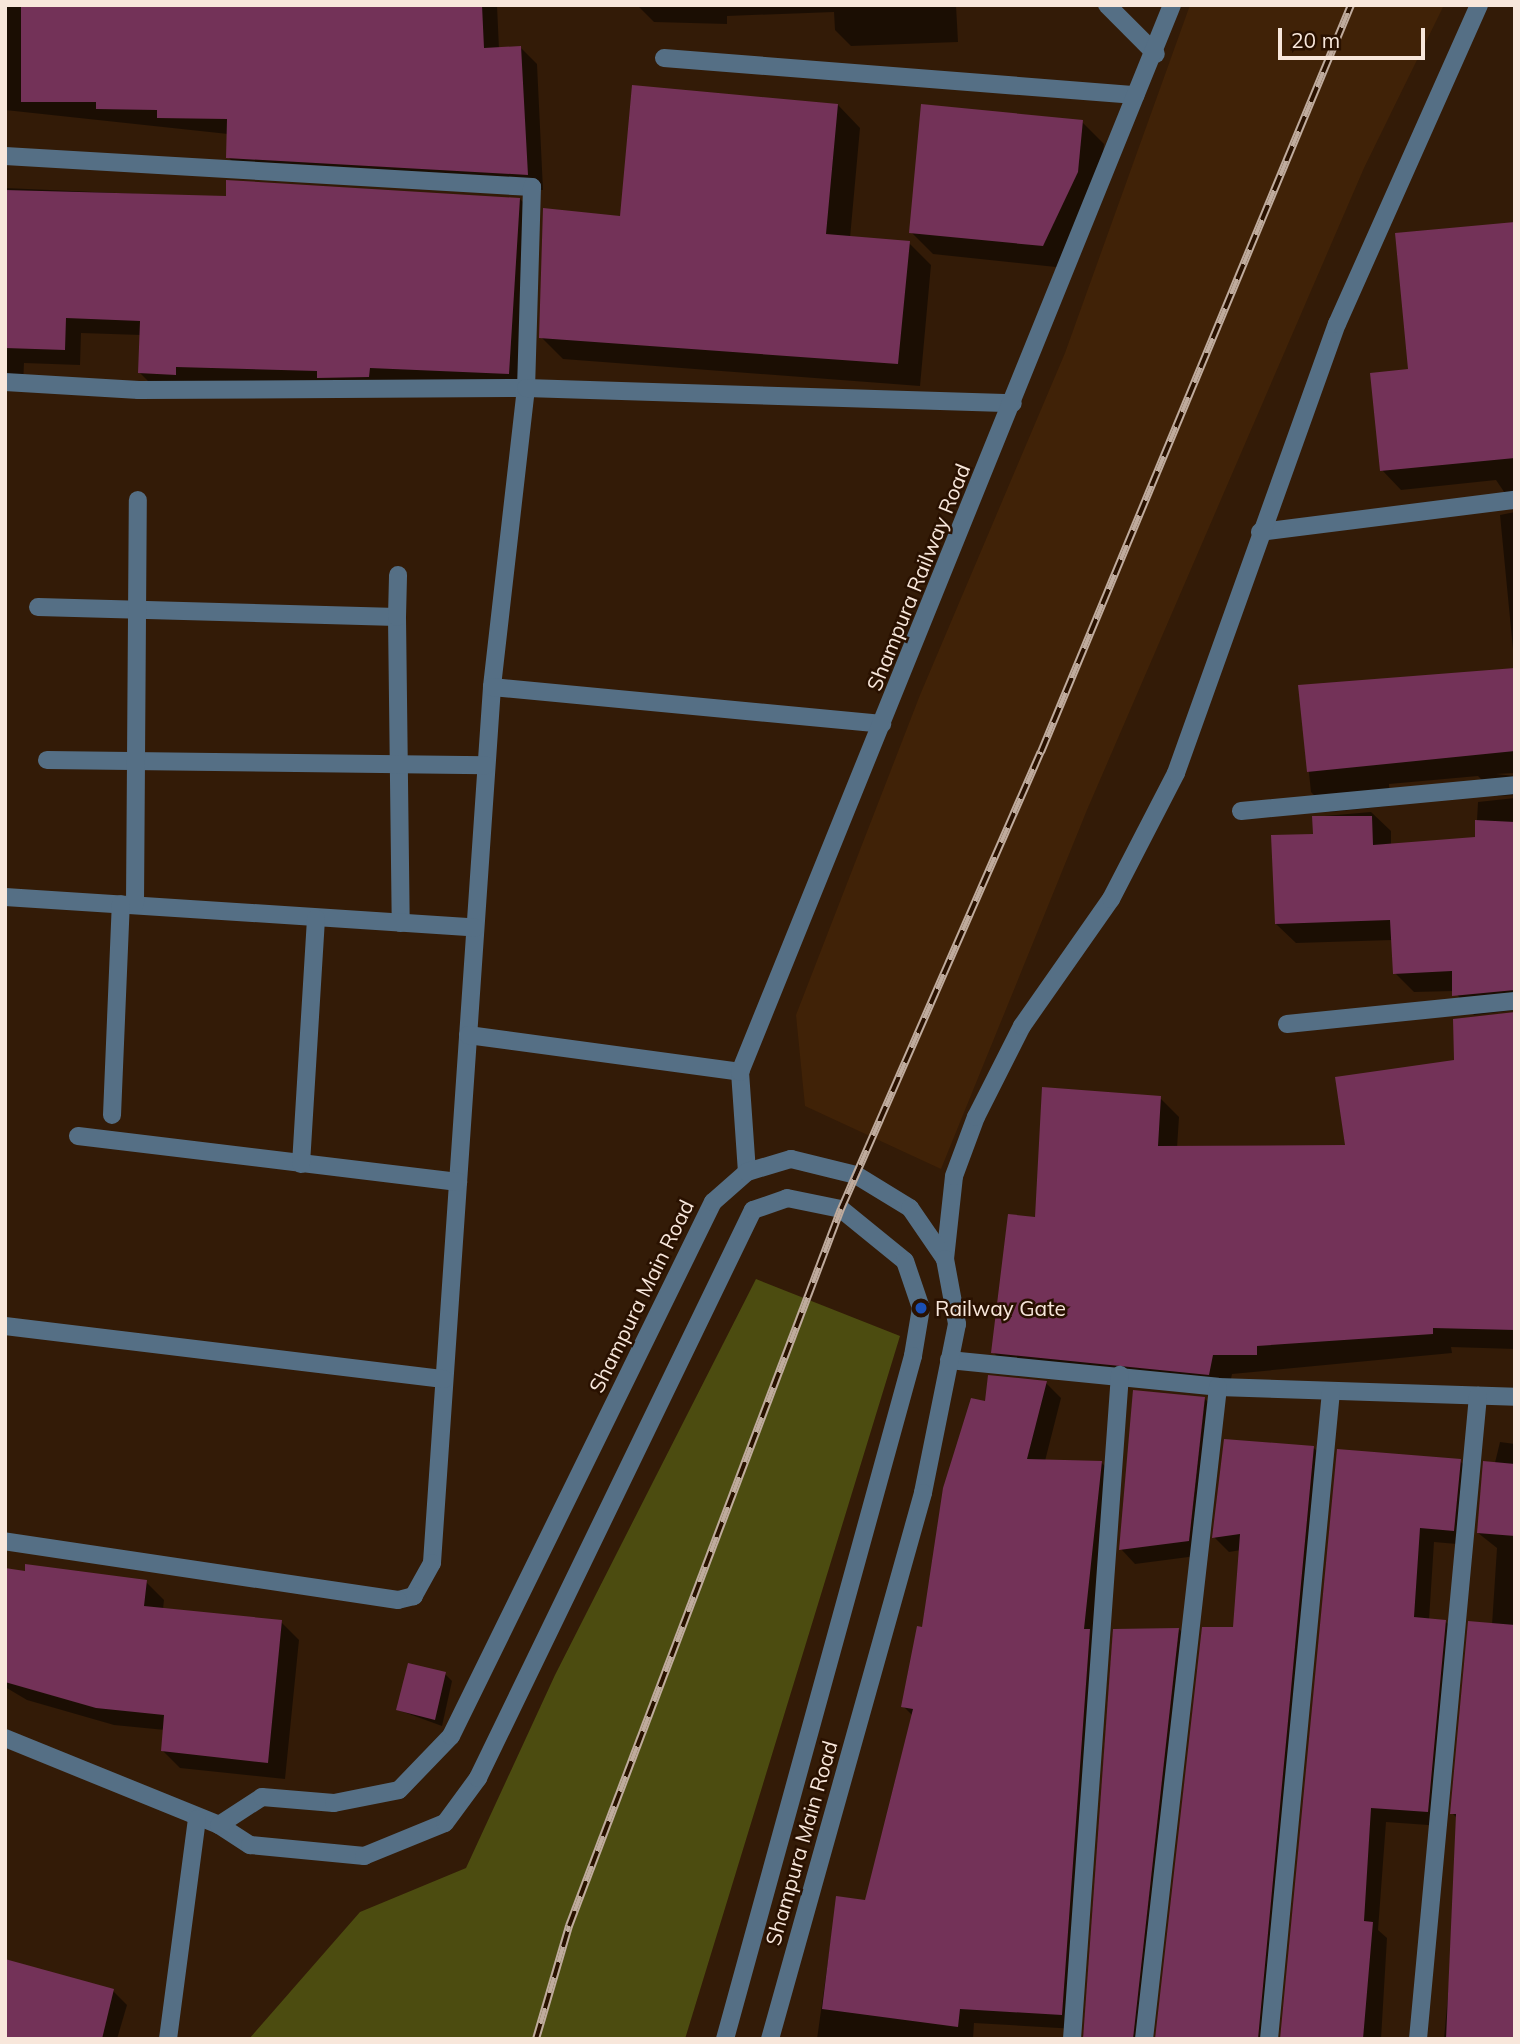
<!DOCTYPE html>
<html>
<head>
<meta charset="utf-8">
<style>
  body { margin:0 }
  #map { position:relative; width:1520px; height:2044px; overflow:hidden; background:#331b07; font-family:Mulish,sans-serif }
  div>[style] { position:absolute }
  .built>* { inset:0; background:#402207 }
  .green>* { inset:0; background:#4c4c10 }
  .shadow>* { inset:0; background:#0007 }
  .building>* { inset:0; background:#733258 }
  .minor>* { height:18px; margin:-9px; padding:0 9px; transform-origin:9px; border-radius:9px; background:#556f85 }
  .rail>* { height:8px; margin-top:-4px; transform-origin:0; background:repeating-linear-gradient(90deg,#291100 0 16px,#bfab9d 0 32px); box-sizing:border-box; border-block:2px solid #bfab9d }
  .dots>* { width:19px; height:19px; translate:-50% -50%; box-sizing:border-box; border:4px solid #291100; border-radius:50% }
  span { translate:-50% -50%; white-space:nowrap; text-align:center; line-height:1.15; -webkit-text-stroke:5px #291100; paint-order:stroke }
  .street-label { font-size:21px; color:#f8e7db }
  .poi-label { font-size:21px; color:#f8e7db }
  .left { translate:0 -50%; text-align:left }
  .frame { position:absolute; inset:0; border:7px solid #f8e7db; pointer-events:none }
  .scale { position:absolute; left:1278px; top:28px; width:147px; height:32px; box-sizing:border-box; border:4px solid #f8e7db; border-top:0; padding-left:9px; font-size:21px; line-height:24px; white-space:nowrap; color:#f8e7db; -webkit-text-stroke:5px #291100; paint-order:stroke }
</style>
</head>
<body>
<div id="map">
  <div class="built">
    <i style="clip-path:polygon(1190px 5px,1444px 5px,1364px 168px,1087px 810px,941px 1169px,805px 1106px,796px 1015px,920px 695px,1065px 353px)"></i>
  </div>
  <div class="green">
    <i style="clip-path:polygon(756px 1279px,900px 1336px,685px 2039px,249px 2039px,360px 1912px,466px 1868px,555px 1675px)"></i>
  </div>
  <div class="shadow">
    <i style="clip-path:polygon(5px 5px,497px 5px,499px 49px,521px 48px,537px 64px,543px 190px,244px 173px,228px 157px,228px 134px,5px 110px)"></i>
    <i style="clip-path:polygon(956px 5px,958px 42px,851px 46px,835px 30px,834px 12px,727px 16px,727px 24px,654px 22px,638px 6px)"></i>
    <i style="clip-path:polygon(838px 105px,860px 128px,850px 238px,909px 243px,931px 265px,920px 386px,563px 359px,541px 337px,621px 218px)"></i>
    <i style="clip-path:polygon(1082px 122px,1104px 144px,1099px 195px,1065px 268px,933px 254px,911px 232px)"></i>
    <i style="clip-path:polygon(5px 188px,228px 198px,520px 199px,535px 215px,525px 390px,156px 389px,140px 373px,141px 335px,81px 333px,80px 365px,24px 363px,23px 385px,5px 384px)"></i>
    <i style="clip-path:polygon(1515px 224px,1515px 508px,1496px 480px,1401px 490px,1382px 470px,1410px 370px)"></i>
    <i style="clip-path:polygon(1515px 512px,1515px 773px,1496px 774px,1515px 776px,1515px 795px,1498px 796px,1478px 776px,1389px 784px,1390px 806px,1330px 812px,1311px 792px,1300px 687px,1515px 670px,1500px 515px)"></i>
    <i style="clip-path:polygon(1515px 798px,1515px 1010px,1474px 1015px,1454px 991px,1414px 992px,1395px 973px,1393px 940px,1296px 943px,1276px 924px,1315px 836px,1313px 817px,1371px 812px,1391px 831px,1391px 846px,1476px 839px,1478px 802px)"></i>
    <i style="clip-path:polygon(1515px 1014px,1515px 1349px,1451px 1347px,1452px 1353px,1232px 1374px,1228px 1393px,1012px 1372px,993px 1352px,1036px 1219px,1160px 1098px,1179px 1117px,1177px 1148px,1347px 1147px)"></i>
    <i style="clip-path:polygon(1046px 1383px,1061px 1398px,1045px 1461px,1102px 1463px,1116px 1478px,1076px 2029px,974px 2023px,973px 2039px,817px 2039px,837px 1898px,867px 1902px,913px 1716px,903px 1706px,986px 1403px)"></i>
    <i style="clip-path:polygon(1205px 1399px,1220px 1414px,1204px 1555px,1135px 1564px,1121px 1549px)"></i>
    <i style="clip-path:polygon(1500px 1442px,1515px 1444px,1515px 2039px,1444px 2039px,1454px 1928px,1458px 1819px,1452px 1813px,1492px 1625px,1497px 1548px,1478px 1533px)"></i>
    <i style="clip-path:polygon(1314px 1448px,1328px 1463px,1273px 2039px,1157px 2039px,1234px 1628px,1241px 1550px,1229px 1552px,1214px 1537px)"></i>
    <i style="clip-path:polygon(1338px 1451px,1460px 1461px,1475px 1476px,1468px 1545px,1434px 1542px,1429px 1620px,1445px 1621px,1460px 1636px,1442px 1826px,1386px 1822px,1378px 1930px,1387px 1938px,1381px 2039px,1282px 2039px)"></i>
    <i style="clip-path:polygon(27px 1566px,146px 1582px,164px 1600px,163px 1609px,281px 1622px,299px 1640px,285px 1779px,180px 1768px,163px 1751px,165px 1730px,114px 1725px,27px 1700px,5px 1687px,5px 1569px,26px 1573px)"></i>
    <i style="clip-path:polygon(1179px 1629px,1193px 1644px,1148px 2039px,1085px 2039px)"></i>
    <i style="clip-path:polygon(445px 1674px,452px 1681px,442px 1726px,398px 1710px)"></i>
    <i style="clip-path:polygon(112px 1990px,127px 2005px,117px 2039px,101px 2039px)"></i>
  </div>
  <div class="building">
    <i style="clip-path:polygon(21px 5px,482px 5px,484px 48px,521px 46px,528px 175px,226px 158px,227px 119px,157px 118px,157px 110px,96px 109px,96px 102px,21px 102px)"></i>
    <i style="clip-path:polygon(632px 85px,838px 104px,826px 234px,910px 241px,898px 364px,539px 338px,543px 208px,620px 216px)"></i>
    <i style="clip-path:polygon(921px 104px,1083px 120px,1078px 172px,1043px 246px,909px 233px)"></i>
    <i style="clip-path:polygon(226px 180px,520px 198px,509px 374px,370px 368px,369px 377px,317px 378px,317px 371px,176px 367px,176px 375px,138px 373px,140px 321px,66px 318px,65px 350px,5px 348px,5px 190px,226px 196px)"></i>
    <i style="clip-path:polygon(1515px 222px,1515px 458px,1380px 471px,1370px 373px,1408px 369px,1395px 233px)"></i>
    <i style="clip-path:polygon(1515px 668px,1515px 751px,1307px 772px,1298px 685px)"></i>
    <i style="clip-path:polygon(1312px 816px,1372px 816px,1373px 845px,1475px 837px,1475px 820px,1515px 822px,1515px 990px,1452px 996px,1452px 971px,1393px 974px,1390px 920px,1275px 924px,1271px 835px,1313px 834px)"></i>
    <i style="clip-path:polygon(1515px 1012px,1515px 1330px,1433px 1328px,1433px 1334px,1257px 1346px,1257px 1355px,1213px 1355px,1209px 1375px,991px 1353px,1008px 1214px,1035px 1217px,1042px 1087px,1161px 1096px,1158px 1146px,1345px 1145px,1335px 1077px,1454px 1060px,1453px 1019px)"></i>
    <i style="clip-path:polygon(988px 1375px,1047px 1381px,1027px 1459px,1102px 1461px,1084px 1629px,1090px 1629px,1062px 2015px,960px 2009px,958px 2027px,822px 2009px,836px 1896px,865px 1900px,913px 1709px,901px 1707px,917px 1626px,922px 1627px,943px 1488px,971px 1398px,985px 1401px)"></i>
    <i style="clip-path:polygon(1133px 1390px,1205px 1397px,1189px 1541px,1119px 1550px)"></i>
    <i style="clip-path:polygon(1224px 1439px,1314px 1446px,1258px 2039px,1155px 2039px,1202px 1627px,1233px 1627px,1240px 1534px,1212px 1538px)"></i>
    <i style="clip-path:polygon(1337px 1449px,1461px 1459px,1454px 1531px,1420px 1528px,1414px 1617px,1446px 1620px,1428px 1812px,1371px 1808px,1364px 1921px,1373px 1922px,1363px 2039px,1280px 2039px)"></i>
    <i style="clip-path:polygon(1483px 1461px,1515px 1464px,1515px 1536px,1477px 1533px)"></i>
    <i style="clip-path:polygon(25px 1564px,147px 1580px,144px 1606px,282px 1620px,268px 1763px,161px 1751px,164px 1715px,96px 1708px,5px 1682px,5px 1568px,25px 1571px)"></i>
    <i style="clip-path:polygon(1468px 1621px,1515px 1625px,1515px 2039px,1446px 2039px,1456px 1814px,1450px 1814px)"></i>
    <i style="clip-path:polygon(1179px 1628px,1133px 2039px,1083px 2039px,1113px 1629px)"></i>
    <i style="clip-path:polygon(408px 1663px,446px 1672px,435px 1720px,396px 1710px)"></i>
    <i style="clip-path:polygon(5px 1959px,114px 1989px,102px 2039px,5px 2039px)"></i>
  </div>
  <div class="minor">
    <i style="left:1107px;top:5px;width:69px;rotate:45deg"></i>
    <i style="left:664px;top:58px;width:473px;rotate:4.5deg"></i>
    <i style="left:5px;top:156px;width:528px;rotate:3.37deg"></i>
    <i style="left:532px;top:187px;width:201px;rotate:91.7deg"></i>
    <i style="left:526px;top:388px;width:301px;rotate:96.5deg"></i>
    <i style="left:492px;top:687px;width:878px;rotate:93.92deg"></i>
    <i style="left:432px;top:1563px;width:38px;rotate:119deg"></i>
    <i style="left:414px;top:1596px;width:16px;rotate:166deg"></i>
    <i style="left:398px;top:1600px;width:397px;rotate:-171.5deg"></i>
    <i style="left:5px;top:382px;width:134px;rotate:3.4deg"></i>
    <i style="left:139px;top:390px;width:387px;rotate:-0.3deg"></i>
    <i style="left:526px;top:388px;width:487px;rotate:1.8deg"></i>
    <i style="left:1260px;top:532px;width:257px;rotate:-7.2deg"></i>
    <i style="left:38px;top:607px;width:359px;rotate:1.6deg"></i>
    <i style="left:397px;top:617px;width:306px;rotate:89.3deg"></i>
    <i style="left:397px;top:617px;width:42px;rotate:-88.6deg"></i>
    <i style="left:492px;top:687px;width:392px;rotate:5.4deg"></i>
    <i style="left:47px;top:760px;width:439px;rotate:0.7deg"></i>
    <i style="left:1241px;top:811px;width:275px;rotate:-5.4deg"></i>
    <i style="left:5px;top:897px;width:471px;rotate:3.7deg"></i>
    <i style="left:135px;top:904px;width:404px;rotate:-89.6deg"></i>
    <i style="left:1287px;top:1024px;width:229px;rotate:-5.8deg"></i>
    <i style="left:468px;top:1035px;width:275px;rotate:7.7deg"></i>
    <i style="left:112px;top:1115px;width:211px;rotate:-87.6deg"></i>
    <i style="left:78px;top:1136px;width:383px;rotate:6.9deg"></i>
    <i style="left:301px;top:1164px;width:246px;rotate:-86.5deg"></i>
    <i style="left:747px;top:1172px;width:100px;rotate:-94deg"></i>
    <i style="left:740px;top:1072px;width:1151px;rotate:-67.96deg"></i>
    <i style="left:945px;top:1259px;width:83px;rotate:-83.8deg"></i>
    <i style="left:954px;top:1176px;width:63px;rotate:-69.6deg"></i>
    <i style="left:976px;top:1117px;width:102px;rotate:-63.2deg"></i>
    <i style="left:1022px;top:1026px;width:155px;rotate:-55deg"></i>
    <i style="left:1111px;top:899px;width:142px;rotate:-62.7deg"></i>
    <i style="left:1176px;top:773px;width:477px;rotate:-70.3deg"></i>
    <i style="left:1337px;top:324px;width:349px;rotate:-66deg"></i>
    <i style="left:5px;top:1326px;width:442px;rotate:6.9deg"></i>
    <i style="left:949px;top:1360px;width:270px;rotate:5.7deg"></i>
    <i style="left:1218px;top:1387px;width:297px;rotate:1.9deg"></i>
    <i style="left:5px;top:1738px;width:231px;rotate:22.1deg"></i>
    <i style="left:219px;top:1825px;width:37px;rotate:33deg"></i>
    <i style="left:250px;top:1845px;width:115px;rotate:5.5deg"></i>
    <i style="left:364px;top:1856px;width:87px;rotate:-22.2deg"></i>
    <i style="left:445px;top:1823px;width:56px;rotate:-53.7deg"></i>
    <i style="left:478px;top:1778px;width:631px;rotate:-64.17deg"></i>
    <i style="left:753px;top:1210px;width:36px;rotate:-19deg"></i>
    <i style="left:787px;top:1198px;width:55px;rotate:11.5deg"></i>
    <i style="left:841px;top:1209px;width:82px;rotate:39.1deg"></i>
    <i style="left:905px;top:1261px;width:50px;rotate:71.2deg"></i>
    <i style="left:921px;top:1308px;width:49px;rotate:99.5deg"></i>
    <i style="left:913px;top:1356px;width:708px;rotate:105.39deg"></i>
    <i style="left:219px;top:1825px;width:51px;rotate:-33.1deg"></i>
    <i style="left:262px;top:1797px;width:72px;rotate:4.8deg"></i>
    <i style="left:334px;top:1803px;width:66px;rotate:-11.3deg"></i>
    <i style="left:399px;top:1790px;width:75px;rotate:-46.1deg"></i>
    <i style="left:451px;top:1736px;width:595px;rotate:-63.87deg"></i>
    <i style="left:713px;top:1202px;width:45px;rotate:-41.4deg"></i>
    <i style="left:747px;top:1172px;width:46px;rotate:-16.5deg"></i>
    <i style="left:791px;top:1159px;width:67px;rotate:13.8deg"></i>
    <i style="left:856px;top:1175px;width:63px;rotate:31.4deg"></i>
    <i style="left:910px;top:1208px;width:62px;rotate:55.5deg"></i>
    <i style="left:945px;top:1259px;width:66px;rotate:79.5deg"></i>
    <i style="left:957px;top:1324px;width:172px;rotate:101.4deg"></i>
    <i style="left:923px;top:1493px;width:567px;rotate:105.65deg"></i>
    <i style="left:168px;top:2039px;width:222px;rotate:-82.5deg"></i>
    <i style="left:1072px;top:2039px;width:666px;rotate:-85.87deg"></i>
    <i style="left:1144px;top:2039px;width:656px;rotate:-83.52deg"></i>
    <i style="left:1269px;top:2039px;width:651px;rotate:-84.53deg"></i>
    <i style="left:1418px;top:2039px;width:646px;rotate:-84.67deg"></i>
  </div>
  <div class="rail">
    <i style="left:536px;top:2039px;width:118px;rotate:-73.7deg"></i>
    <i style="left:569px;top:1926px;width:767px;rotate:-69.23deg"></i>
    <i style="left:841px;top:1209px;width:499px;rotate:-66.4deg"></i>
    <i style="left:1041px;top:752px;width:809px;rotate:-67.46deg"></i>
  </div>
  <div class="dots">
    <i style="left:921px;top:1308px;background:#1a4fb4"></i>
  </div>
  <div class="street-label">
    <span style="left:918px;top:577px;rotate:-68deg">Shampura Railway Road</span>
    <span style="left:641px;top:1296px;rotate:-64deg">Shampura Main Road</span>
    <span style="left:801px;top:1843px;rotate:-74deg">Shampura Main Road</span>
  </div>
  <div class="poi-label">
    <span class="left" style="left:935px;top:1308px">Railway Gate</span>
  </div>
  <div class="frame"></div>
  <div class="scale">20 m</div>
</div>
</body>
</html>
